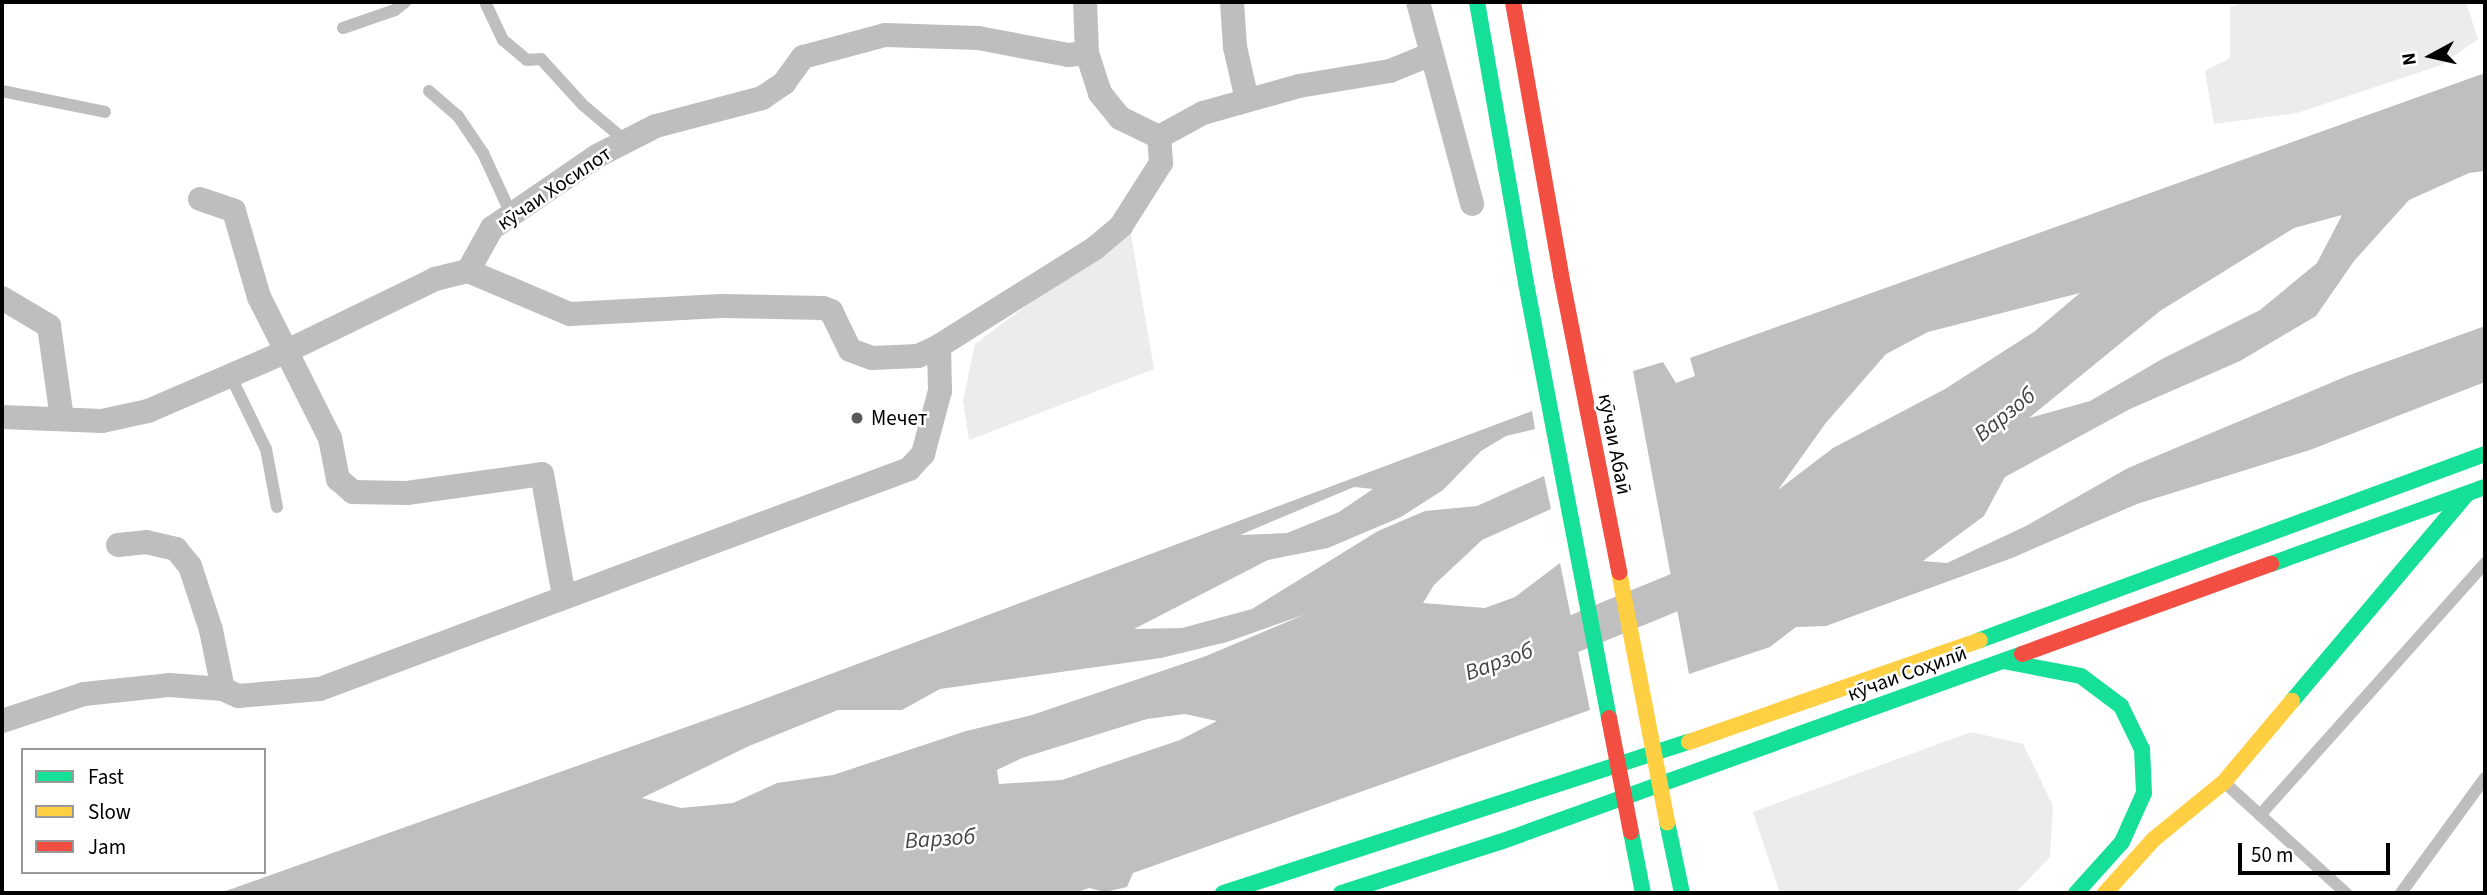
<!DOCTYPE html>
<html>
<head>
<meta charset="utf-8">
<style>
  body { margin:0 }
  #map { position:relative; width:2487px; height:895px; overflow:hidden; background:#fff; font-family:"Source Sans 3",sans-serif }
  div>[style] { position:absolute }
  .green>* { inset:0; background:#ececec }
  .water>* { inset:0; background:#bfbfbf }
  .river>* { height:37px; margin:-18.5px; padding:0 18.5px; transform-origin:18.5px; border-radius:18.5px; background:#bfbfbf }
  .lane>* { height:12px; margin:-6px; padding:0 6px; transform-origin:6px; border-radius:6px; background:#bebebe }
  .street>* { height:24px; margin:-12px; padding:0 12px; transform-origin:12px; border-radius:12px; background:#bebebe }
  .fast>* { height:16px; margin:-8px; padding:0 8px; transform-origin:8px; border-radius:8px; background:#16e098 }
  .slow>* { height:16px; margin:-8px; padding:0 8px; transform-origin:8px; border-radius:8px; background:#ffcf43 }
  .jam>* { height:16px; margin:-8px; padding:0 8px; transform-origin:8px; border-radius:8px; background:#f24e42 }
  .fast-bridge>* { height:16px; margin:-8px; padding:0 8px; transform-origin:8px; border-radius:8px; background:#16e098 }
  .slow-bridge>* { height:16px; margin:-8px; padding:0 8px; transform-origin:8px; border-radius:8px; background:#ffcf43 }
  .jam-bridge>* { height:16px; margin:-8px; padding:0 8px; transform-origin:8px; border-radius:8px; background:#f24e42 }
  .dots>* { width:19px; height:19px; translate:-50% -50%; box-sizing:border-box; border:4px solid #fff; border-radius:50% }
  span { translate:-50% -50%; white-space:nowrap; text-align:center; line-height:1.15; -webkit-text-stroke:5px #fff; paint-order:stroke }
  .street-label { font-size:21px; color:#000 }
  .poi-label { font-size:21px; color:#000 }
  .left { translate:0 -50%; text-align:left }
  .water-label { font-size:23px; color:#444; font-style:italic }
  .frame { position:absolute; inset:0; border:4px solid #000; pointer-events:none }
  .legend { position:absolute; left:21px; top:748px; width:245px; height:126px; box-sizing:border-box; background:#fff; border:2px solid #999; margin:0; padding:9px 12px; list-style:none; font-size:21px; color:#000 }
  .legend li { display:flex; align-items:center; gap:14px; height:35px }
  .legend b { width:35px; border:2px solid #999 }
  .north { position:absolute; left:2396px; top:21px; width:70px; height:70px; -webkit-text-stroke:5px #fff; paint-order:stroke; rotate:262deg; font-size:19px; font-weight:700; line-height:28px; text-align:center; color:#000 }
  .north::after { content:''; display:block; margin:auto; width:24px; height:32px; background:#000; clip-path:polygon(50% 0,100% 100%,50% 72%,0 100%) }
  .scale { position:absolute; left:2238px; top:843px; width:152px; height:32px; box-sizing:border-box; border:4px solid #000; border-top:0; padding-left:9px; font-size:21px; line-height:24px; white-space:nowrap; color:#000; -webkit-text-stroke:5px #fff; paint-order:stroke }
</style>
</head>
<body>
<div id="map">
  <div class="green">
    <i style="clip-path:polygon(2244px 2px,2466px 2px,2478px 39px,2441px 65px,2297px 113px,2214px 124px,2205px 71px,2230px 58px,2230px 7px)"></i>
    <i style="clip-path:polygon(1130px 229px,1154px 369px,969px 440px,963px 401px,975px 344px)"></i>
    <i style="clip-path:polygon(1971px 732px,2023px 744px,2053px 806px,2050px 857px,2015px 893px,1780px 893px,1753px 812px)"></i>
  </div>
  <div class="water">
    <i style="clip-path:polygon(evenodd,2485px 73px,2485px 171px,2469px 173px,2409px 200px,2354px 261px,2316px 316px,2240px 361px,2130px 409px,2005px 477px,1984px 516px,1923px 561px,1947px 563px,2026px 526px,2128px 468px,2347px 376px,2485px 326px,2485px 382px,2310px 450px,2137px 504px,2012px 558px,1826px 626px,1796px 627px,1770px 647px,1689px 674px,1633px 371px,1663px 362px,1676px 383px,1695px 376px,1690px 358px,2485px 73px,2342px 215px,2317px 263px,2260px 310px,2162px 359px,2090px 401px,2029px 418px,2160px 311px,2294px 228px,2342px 215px,2485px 73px,2080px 293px,2035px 331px,1945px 389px,1833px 448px,1778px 490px,1825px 424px,1886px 354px,1928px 332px,2080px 293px)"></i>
    <i style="clip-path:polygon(evenodd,1532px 411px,1535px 429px,1506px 436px,1481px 451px,1443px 490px,1401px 517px,1328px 548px,1268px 560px,1134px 629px,1182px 628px,1252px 609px,1378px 531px,1425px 511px,1477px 506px,1544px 476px,1551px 509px,1482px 540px,1434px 585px,1423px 603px,1485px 608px,1515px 597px,1560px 563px,1590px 710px,1133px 873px,1127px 887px,1105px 892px,1089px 888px,1074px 893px,220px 893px,751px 704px,1532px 411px,1354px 487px,1373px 489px,1339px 512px,1287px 533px,1240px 535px,1354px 487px,1532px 411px,1306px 614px,1206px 656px,1032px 715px,966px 731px,833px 775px,777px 783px,733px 803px,681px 808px,642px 798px,749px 746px,838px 710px,902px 710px,940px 689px,1161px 658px,1227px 642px,1306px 614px,1532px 411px,1185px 714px,1217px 721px,1180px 740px,1062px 780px,999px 784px,997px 770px,1022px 758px,1147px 719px,1185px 714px)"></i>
  </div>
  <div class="river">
    <i style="left:1528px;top:652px;width:209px;rotate:-22.3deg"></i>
  </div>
  <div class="lane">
    <i style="left:485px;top:2px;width:42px;rotate:64.7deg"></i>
    <i style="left:503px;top:40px;width:31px;rotate:40deg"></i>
    <i style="left:527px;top:60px;width:14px;rotate:-4deg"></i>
    <i style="left:541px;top:59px;width:62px;rotate:47.6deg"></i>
    <i style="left:583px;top:105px;width:57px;rotate:40.1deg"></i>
    <i style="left:343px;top:28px;width:55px;rotate:-19.1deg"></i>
    <i style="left:395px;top:10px;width:13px;rotate:-39deg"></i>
    <i style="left:2px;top:91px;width:105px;rotate:11.5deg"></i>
    <i style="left:429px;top:91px;width:38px;rotate:41deg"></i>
    <i style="left:458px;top:116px;width:45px;rotate:56deg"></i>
    <i style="left:483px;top:153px;width:67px;rotate:65.3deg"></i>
    <i style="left:230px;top:375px;width:82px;rotate:64.1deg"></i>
    <i style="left:266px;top:449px;width:59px;rotate:79.3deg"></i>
    <i style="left:2225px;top:783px;width:164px;rotate:42.3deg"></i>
    <i style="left:2260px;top:815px;width:338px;rotate:-48.2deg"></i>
    <i style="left:2401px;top:893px;width:142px;rotate:-53.9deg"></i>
  </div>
  <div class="street">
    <i style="left:1232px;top:2px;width:45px;rotate:86.2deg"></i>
    <i style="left:1235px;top:47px;width:54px;rotate:77.2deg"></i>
    <i style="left:1418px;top:2px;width:209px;rotate:75deg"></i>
    <i style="left:1159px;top:137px;width:50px;rotate:-28.6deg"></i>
    <i style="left:1203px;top:113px;width:100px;rotate:-15.7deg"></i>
    <i style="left:1299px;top:86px;width:92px;rotate:-9.4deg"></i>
    <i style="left:1390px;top:71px;width:42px;rotate:-22.3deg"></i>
    <i style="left:200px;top:199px;width:36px;rotate:19deg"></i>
    <i style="left:234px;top:211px;width:90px;rotate:73.8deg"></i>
    <i style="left:259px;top:297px;width:158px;rotate:63.3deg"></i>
    <i style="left:330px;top:438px;width:42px;rotate:79deg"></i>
    <i style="left:338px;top:479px;width:20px;rotate:41deg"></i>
    <i style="left:353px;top:492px;width:54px;rotate:1.1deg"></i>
    <i style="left:407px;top:493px;width:136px;rotate:-8deg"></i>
    <i style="left:542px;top:474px;width:124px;rotate:79.8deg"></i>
    <i style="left:468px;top:271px;width:111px;rotate:22.9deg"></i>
    <i style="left:570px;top:314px;width:151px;rotate:-3deg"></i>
    <i style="left:721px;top:306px;width:102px;rotate:1.1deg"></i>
    <i style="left:823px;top:308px;width:9px;rotate:21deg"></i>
    <i style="left:831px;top:311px;width:43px;rotate:64deg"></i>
    <i style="left:850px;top:350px;width:23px;rotate:20deg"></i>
    <i style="left:872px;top:358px;width:46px;rotate:-2.5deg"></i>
    <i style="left:918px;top:356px;width:23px;rotate:-25deg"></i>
    <i style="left:2px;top:298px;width:55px;rotate:30.8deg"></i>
    <i style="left:49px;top:326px;width:94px;rotate:82deg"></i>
    <i style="left:2px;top:417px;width:100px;rotate:2.3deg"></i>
    <i style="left:102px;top:421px;width:47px;rotate:-12.3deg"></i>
    <i style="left:148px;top:411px;width:151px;rotate:-23.3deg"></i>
    <i style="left:287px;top:351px;width:165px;rotate:-25.9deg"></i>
    <i style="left:435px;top:279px;width:34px;rotate:-14deg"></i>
    <i style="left:468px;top:271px;width:49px;rotate:-60.8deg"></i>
    <i style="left:492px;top:228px;width:127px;rotate:-34.4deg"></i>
    <i style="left:597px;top:156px;width:66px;rotate:-27deg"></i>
    <i style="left:656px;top:126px;width:110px;rotate:-14.8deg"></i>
    <i style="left:762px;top:98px;width:27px;rotate:-34deg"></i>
    <i style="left:784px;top:83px;width:32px;rotate:-54deg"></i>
    <i style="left:803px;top:57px;width:85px;rotate:-15deg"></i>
    <i style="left:885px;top:35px;width:93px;rotate:1.8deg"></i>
    <i style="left:978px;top:38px;width:92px;rotate:10.7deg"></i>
    <i style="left:1068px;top:55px;width:19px;rotate:-6deg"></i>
    <i style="left:118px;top:545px;width:28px;rotate:-6deg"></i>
    <i style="left:146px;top:542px;width:31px;rotate:13deg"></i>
    <i style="left:176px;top:549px;width:22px;rotate:51deg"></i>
    <i style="left:190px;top:566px;width:67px;rotate:71.8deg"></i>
    <i style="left:211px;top:630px;width:60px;rotate:78.5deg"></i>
    <i style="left:2px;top:721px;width:86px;rotate:-18.2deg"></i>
    <i style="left:84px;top:694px;width:85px;rotate:-6deg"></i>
    <i style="left:169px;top:685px;width:54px;rotate:4.2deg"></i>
    <i style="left:223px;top:689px;width:17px;rotate:25deg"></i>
    <i style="left:238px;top:696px;width:82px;rotate:-4.9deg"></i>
    <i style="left:320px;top:689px;width:629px;rotate:-20.48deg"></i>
    <i style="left:909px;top:469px;width:21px;rotate:-47deg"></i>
    <i style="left:923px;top:454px;width:65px;rotate:-74.9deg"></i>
    <i style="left:940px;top:391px;width:45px;rotate:-91.3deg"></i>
    <i style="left:939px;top:346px;width:184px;rotate:-32.1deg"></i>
    <i style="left:1095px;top:248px;width:34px;rotate:-40deg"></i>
    <i style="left:1121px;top:226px;width:75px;rotate:-57.6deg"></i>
    <i style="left:1161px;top:163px;width:26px;rotate:-94deg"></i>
    <i style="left:1159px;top:137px;width:43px;rotate:-154deg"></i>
    <i style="left:1120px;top:118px;width:32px;rotate:-129deg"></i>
    <i style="left:1100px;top:93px;width:42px;rotate:-108deg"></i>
    <i style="left:1087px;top:53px;width:51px;rotate:-92.2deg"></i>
  </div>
  <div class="fast">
    <i style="left:1477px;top:2px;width:285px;rotate:80.1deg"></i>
    <i style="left:2271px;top:564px;width:227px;rotate:-19.8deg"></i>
    <i style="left:1980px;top:640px;width:538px;rotate:-20.22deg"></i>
    <i style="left:2003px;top:661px;width:79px;rotate:10.9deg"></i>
    <i style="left:2081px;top:676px;width:50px;rotate:36.9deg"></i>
    <i style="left:2121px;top:706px;width:48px;rotate:64deg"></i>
    <i style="left:2142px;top:749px;width:44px;rotate:87.4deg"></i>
    <i style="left:2144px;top:793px;width:54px;rotate:114.2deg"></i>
    <i style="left:2122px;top:842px;width:69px;rotate:132deg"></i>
    <i style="left:2292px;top:701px;width:271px;rotate:-49.8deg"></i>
    <i style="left:1667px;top:822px;width:73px;rotate:78.1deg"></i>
    <i style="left:1631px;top:832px;width:62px;rotate:78.9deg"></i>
    <i style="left:1223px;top:893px;width:490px;rotate:-18deg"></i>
    <i style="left:1341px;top:893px;width:167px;rotate:-17.8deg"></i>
    <i style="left:1500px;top:842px;width:555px;rotate:-19.81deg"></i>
  </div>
  <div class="slow">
    <i style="left:1689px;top:742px;width:308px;rotate:-19.3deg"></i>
    <i style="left:2105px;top:893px;width:73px;rotate:-47.8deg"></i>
    <i style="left:2154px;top:839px;width:90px;rotate:-39.2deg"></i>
    <i style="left:2224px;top:782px;width:106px;rotate:-50deg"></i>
  </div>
  <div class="jam">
    <i style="left:1513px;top:2px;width:277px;rotate:80deg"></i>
    <i style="left:2022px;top:654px;width:265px;rotate:-19.9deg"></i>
  </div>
  <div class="fast-bridge">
    <i style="left:1526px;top:283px;width:443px;rotate:79.2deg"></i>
  </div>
  <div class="slow-bridge">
    <i style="left:1619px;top:572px;width:255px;rotate:79.1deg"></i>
  </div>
  <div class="jam-bridge">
    <i style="left:1561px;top:275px;width:303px;rotate:78.9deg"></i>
    <i style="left:1609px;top:718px;width:116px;rotate:79.1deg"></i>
  </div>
  <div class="dots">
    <i style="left:857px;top:418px;background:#595959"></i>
  </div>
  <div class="street-label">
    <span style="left:554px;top:188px;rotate:-34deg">кӯчаи Хосилот</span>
    <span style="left:1615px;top:444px;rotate:79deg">кӯчаи Абаӣ</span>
    <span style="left:1907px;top:673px;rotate:-20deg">кӯчаи Соҳилӣ</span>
  </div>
  <div class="poi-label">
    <span class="left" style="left:871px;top:418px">Мечет</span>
  </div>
  <div class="water-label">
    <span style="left:2005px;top:415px;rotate:-39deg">Варзоб</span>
    <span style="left:1499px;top:662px;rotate:-20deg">Варзоб</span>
    <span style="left:940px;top:839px;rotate:-4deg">Варзоб</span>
  </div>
  <div class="frame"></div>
  <ul class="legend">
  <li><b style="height:9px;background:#16e098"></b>Fast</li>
  <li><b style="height:9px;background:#ffcf43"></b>Slow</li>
  <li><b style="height:9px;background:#f24e42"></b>Jam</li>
  </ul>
  <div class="north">N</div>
  <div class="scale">50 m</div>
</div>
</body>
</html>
